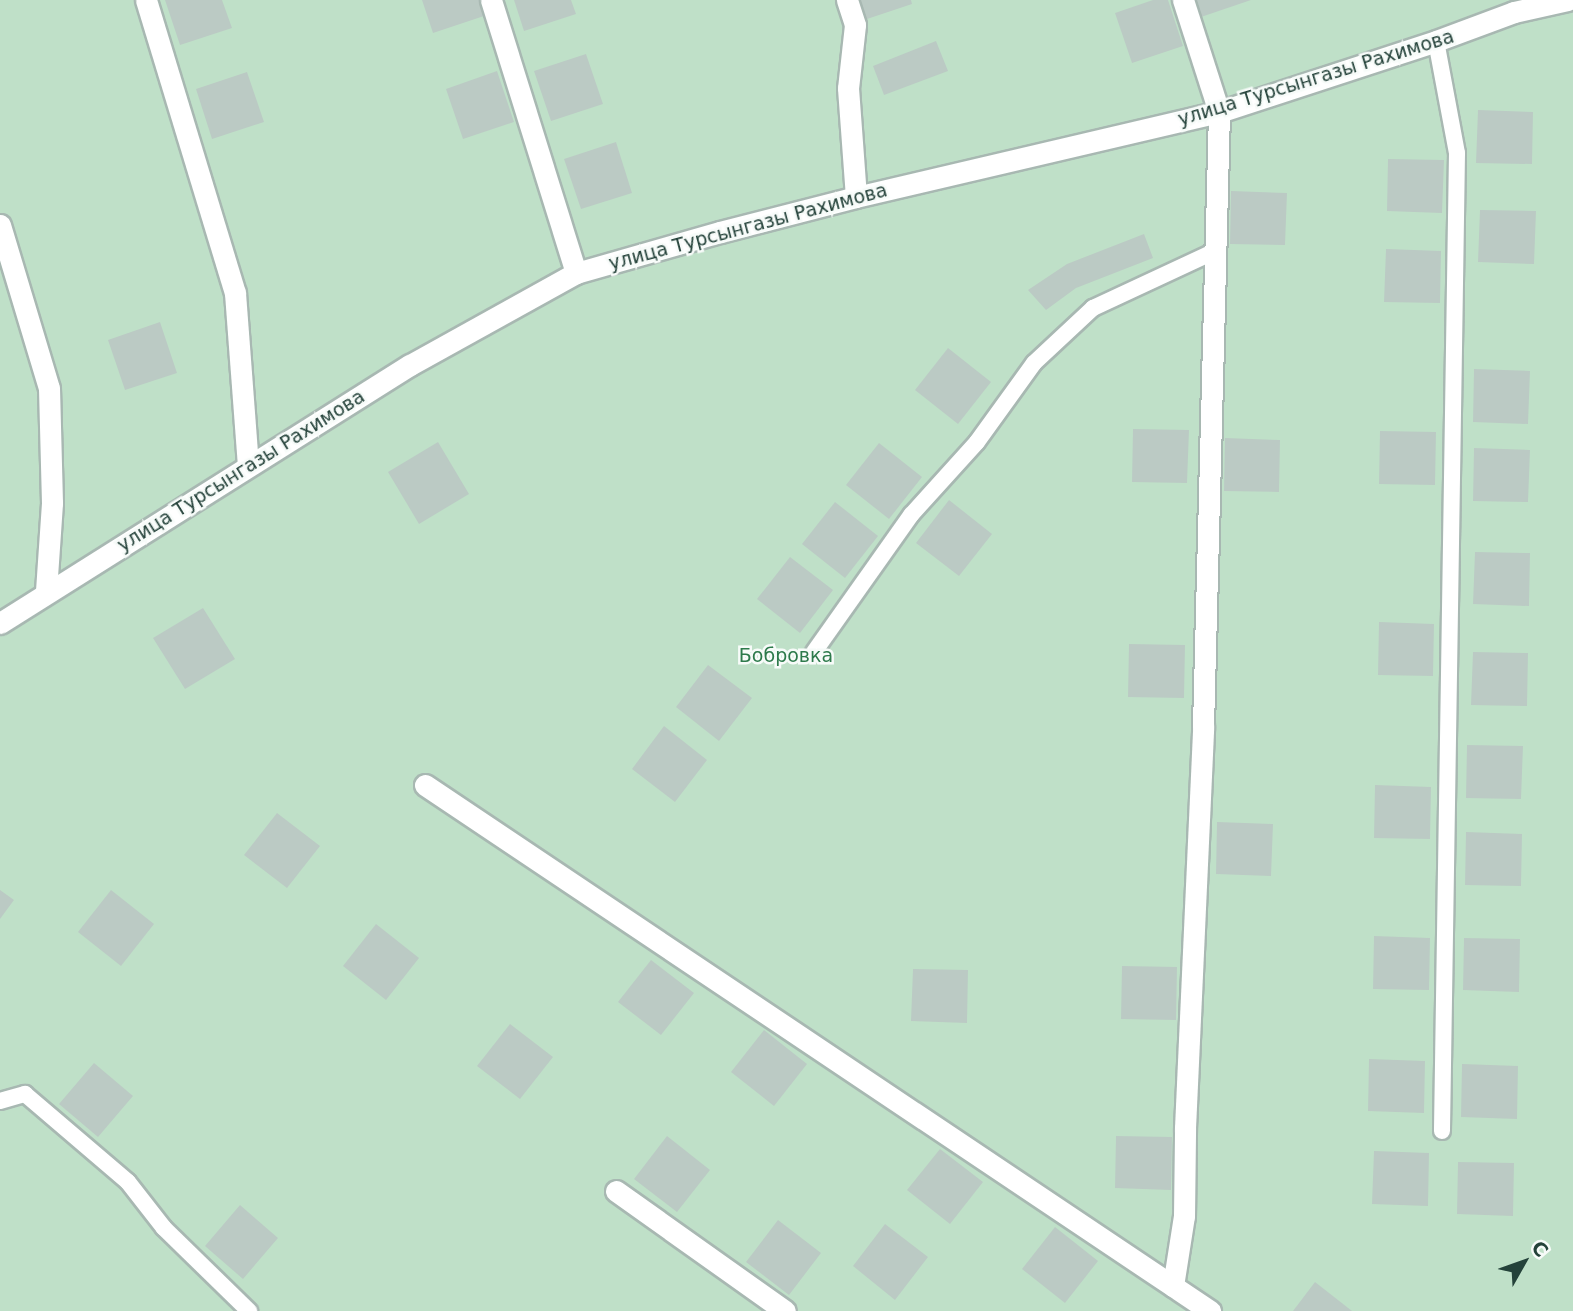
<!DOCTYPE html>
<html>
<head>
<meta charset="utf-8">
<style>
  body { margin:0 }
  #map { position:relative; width:1573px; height:1311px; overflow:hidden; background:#e6efeb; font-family:"DejaVu Sans",sans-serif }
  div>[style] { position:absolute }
  .green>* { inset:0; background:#bfe0c8 }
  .building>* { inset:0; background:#bbcac4 }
  .roads { filter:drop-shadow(2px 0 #a8b8b2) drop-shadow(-2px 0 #a8b8b2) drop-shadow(0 2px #a8b8b2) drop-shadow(0 -2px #a8b8b2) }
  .service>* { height:16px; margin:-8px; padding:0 8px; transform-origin:8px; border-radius:8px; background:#fff }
  .minor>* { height:21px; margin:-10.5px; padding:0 10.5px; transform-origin:10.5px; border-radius:10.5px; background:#fff }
  .tertiary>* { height:21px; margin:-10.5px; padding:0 10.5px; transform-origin:10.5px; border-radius:10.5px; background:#fff }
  span { translate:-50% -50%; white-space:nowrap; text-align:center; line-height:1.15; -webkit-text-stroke:5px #f7fbf9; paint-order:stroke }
  .street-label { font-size:19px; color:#24423a }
  .park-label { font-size:19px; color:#2d7a4b }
  .north { position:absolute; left:1489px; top:1227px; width:70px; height:70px; -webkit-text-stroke:5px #f7fbf9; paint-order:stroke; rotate:50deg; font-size:19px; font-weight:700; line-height:28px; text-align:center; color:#24423a }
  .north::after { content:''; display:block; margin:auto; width:24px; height:32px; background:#24423a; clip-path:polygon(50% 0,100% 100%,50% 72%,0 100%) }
</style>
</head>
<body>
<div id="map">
  <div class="green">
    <i style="clip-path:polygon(0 0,1573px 0,1573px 1311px,0 1311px)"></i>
  </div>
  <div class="building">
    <i style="clip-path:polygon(165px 0,222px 0,232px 28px,180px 45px)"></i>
    <i style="clip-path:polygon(422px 0,479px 0,484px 16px,433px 33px)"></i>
    <i style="clip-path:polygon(514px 0,571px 0,576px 14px,524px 31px)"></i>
    <i style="clip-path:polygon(853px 0,911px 0,912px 4px,861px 21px)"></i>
    <i style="clip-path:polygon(1153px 0,1168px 0,1183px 46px,1132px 63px,1115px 13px)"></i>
    <i style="clip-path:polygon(1195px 0,1251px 0,1201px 17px)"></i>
    <i style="clip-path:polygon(936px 41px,948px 71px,884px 95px,873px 66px)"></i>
    <i style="clip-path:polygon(586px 54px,603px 104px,551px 121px,534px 71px)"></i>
    <i style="clip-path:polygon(497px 71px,514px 122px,463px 139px,446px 89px)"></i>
    <i style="clip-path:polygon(247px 72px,264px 122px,212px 139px,196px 89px)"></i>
    <i style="clip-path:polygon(1478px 110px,1533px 112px,1532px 164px,1476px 163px)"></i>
    <i style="clip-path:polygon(616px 142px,632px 193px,581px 209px,564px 159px)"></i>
    <i style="clip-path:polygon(1388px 159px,1444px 160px,1442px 213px,1387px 211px)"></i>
    <i style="clip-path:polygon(1231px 191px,1287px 193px,1285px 245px,1230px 244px)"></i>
    <i style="clip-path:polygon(1480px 210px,1536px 211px,1534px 264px,1478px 262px)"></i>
    <i style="clip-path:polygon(1144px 234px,1153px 258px,1076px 288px,1046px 310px,1028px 290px,1067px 264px)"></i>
    <i style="clip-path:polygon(1386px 249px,1441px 251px,1440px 303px,1384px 302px)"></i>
    <i style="clip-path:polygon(160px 322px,177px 373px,125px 390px,108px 340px)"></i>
    <i style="clip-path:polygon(948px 348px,991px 382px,958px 424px,915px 390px)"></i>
    <i style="clip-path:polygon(1474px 369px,1530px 371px,1528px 424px,1473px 422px)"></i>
    <i style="clip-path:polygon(1133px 429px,1189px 430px,1187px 483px,1132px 482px)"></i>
    <i style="clip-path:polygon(1380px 431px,1436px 432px,1435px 485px,1379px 484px)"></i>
    <i style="clip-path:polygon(1225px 438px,1280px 440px,1279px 492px,1224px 491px)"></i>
    <i style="clip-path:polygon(438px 442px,469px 494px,419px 524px,388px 472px)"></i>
    <i style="clip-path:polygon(879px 443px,922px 477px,889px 519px,846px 485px)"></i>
    <i style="clip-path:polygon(1474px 448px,1530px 450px,1528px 502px,1473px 501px)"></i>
    <i style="clip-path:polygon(949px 500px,992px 534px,959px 576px,916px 543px)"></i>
    <i style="clip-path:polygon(835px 502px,878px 536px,845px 578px,802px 544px)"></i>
    <i style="clip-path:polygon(1475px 552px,1530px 553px,1529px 606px,1473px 604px)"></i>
    <i style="clip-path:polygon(790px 557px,833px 590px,800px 633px,757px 599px)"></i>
    <i style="clip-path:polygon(203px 608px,235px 659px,185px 689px,153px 638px)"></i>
    <i style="clip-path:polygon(1379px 622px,1434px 624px,1433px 676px,1378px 675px)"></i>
    <i style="clip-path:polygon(1129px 644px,1185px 645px,1184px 698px,1128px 697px)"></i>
    <i style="clip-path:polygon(1473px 652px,1528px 653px,1527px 706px,1471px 705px)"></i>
    <i style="clip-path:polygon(708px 665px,752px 698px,719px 741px,676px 707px)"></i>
    <i style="clip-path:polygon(664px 726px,707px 760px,675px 802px,632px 769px)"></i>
    <i style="clip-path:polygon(1467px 745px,1523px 746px,1521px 799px,1466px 798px)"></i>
    <i style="clip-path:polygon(1375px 785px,1431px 787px,1430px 839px,1374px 838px)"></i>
    <i style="clip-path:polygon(277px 813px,320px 846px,287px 888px,244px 855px)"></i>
    <i style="clip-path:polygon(1217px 822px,1273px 824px,1271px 876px,1216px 874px)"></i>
    <i style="clip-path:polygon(1466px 832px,1522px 834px,1521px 886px,1465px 885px)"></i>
    <i style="clip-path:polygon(0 890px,14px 900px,0 919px)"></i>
    <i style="clip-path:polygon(111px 890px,154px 924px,121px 966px,78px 932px)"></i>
    <i style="clip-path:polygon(376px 924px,419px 958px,386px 1000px,343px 966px)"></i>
    <i style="clip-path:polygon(1374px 936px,1430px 938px,1429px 990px,1373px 989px)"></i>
    <i style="clip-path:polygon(1464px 938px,1520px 939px,1519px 992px,1463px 990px)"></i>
    <i style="clip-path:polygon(651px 960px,694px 993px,661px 1035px,618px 1002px)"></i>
    <i style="clip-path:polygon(1122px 966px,1177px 967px,1176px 1020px,1121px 1019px)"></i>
    <i style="clip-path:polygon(913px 969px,968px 970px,967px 1023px,911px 1021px)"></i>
    <i style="clip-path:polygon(510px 1024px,553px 1057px,520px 1099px,477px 1066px)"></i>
    <i style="clip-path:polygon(764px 1030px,807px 1064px,774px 1106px,731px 1072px)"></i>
    <i style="clip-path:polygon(1369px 1059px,1425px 1061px,1424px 1113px,1368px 1111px)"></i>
    <i style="clip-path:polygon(94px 1063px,133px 1096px,98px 1137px,59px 1104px)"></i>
    <i style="clip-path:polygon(1462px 1064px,1518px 1066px,1517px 1119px,1461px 1117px)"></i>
    <i style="clip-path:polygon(667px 1136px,710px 1170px,677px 1212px,634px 1179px)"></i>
    <i style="clip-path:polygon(1116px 1136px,1172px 1137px,1171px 1190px,1115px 1188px)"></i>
    <i style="clip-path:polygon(940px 1149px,983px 1182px,950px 1224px,907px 1190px)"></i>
    <i style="clip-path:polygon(1374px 1151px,1429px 1153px,1428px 1206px,1372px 1204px)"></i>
    <i style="clip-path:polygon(1458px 1162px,1514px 1163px,1513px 1216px,1457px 1214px)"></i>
    <i style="clip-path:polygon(240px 1205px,278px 1238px,243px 1279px,205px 1246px)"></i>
    <i style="clip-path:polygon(778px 1220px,821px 1253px,789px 1295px,746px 1262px)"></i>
    <i style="clip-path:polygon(885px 1224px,928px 1257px,895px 1300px,853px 1266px)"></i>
    <i style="clip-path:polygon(1055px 1227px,1098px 1261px,1065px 1303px,1022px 1269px)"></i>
    <i style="clip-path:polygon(1315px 1282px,1352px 1311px,1293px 1311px)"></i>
  </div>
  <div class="roads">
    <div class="service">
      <i style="left:1436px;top:41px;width:114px;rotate:79.4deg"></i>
      <i style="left:1457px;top:153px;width:978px;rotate:90.88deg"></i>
      <i style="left:814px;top:652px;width:168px;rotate:-54.7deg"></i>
      <i style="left:911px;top:515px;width:98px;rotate:-47.9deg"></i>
      <i style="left:977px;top:442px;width:97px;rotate:-54.2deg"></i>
      <i style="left:1034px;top:363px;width:81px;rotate:-43deg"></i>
      <i style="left:1093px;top:308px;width:135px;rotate:-25deg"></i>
      <i style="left:0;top:1101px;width:26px;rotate:-16deg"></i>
      <i style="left:25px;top:1094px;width:135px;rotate:40.5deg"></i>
      <i style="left:128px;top:1182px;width:58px;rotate:52deg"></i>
      <i style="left:164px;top:1228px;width:119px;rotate:44.3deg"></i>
    </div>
    <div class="minor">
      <i style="left:146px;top:0;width:306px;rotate:73.1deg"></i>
      <i style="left:235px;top:293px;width:173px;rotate:85.7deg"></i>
      <i style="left:491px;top:0;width:286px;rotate:72.7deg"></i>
      <i style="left:847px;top:0;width:26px;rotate:72deg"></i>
      <i style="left:855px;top:25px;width:63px;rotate:96.3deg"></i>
      <i style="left:848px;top:88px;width:109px;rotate:85.8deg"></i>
      <i style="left:0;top:225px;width:170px;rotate:73.3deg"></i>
      <i style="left:49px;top:388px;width:115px;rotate:88.5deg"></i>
      <i style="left:52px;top:503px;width:89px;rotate:93.9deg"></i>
      <i style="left:425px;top:785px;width:945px;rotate:33.82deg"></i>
      <i style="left:616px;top:1191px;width:207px;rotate:35.4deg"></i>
      <i style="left:1173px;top:1286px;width:71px;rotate:-81.1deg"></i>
      <i style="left:1184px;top:1216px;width:88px;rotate:-89.3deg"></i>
      <i style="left:1185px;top:1128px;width:401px;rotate:-87.4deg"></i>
      <i style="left:1203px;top:727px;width:615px;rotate:-88.51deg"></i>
      <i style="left:1219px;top:112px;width:118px;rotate:-107.8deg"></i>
    </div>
    <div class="tertiary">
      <i style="left:0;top:623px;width:484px;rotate:-32.2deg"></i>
      <i style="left:410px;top:365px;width:190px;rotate:-29deg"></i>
      <i style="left:576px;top:273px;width:150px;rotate:-15.9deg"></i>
      <i style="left:720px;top:232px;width:140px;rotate:-14.4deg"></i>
      <i style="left:856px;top:197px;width:373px;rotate:-13.2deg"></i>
      <i style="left:1219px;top:112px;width:228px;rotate:-18.1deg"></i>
      <i style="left:1436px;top:41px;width:83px;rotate:-20.4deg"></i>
      <i style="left:1514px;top:12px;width:55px;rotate:-12.5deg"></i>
    </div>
  </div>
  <div class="street-label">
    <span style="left:1316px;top:78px;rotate:-17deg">улица Турсынгазы Рахимова</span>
    <span style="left:748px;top:227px;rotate:-15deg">улица Турсынгазы Рахимова</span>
    <span style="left:241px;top:471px;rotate:-32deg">улица Турсынгазы Рахимова</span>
  </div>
  <div class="park-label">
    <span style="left:786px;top:656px">Бобровка</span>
  </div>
  <div class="north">С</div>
</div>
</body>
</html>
